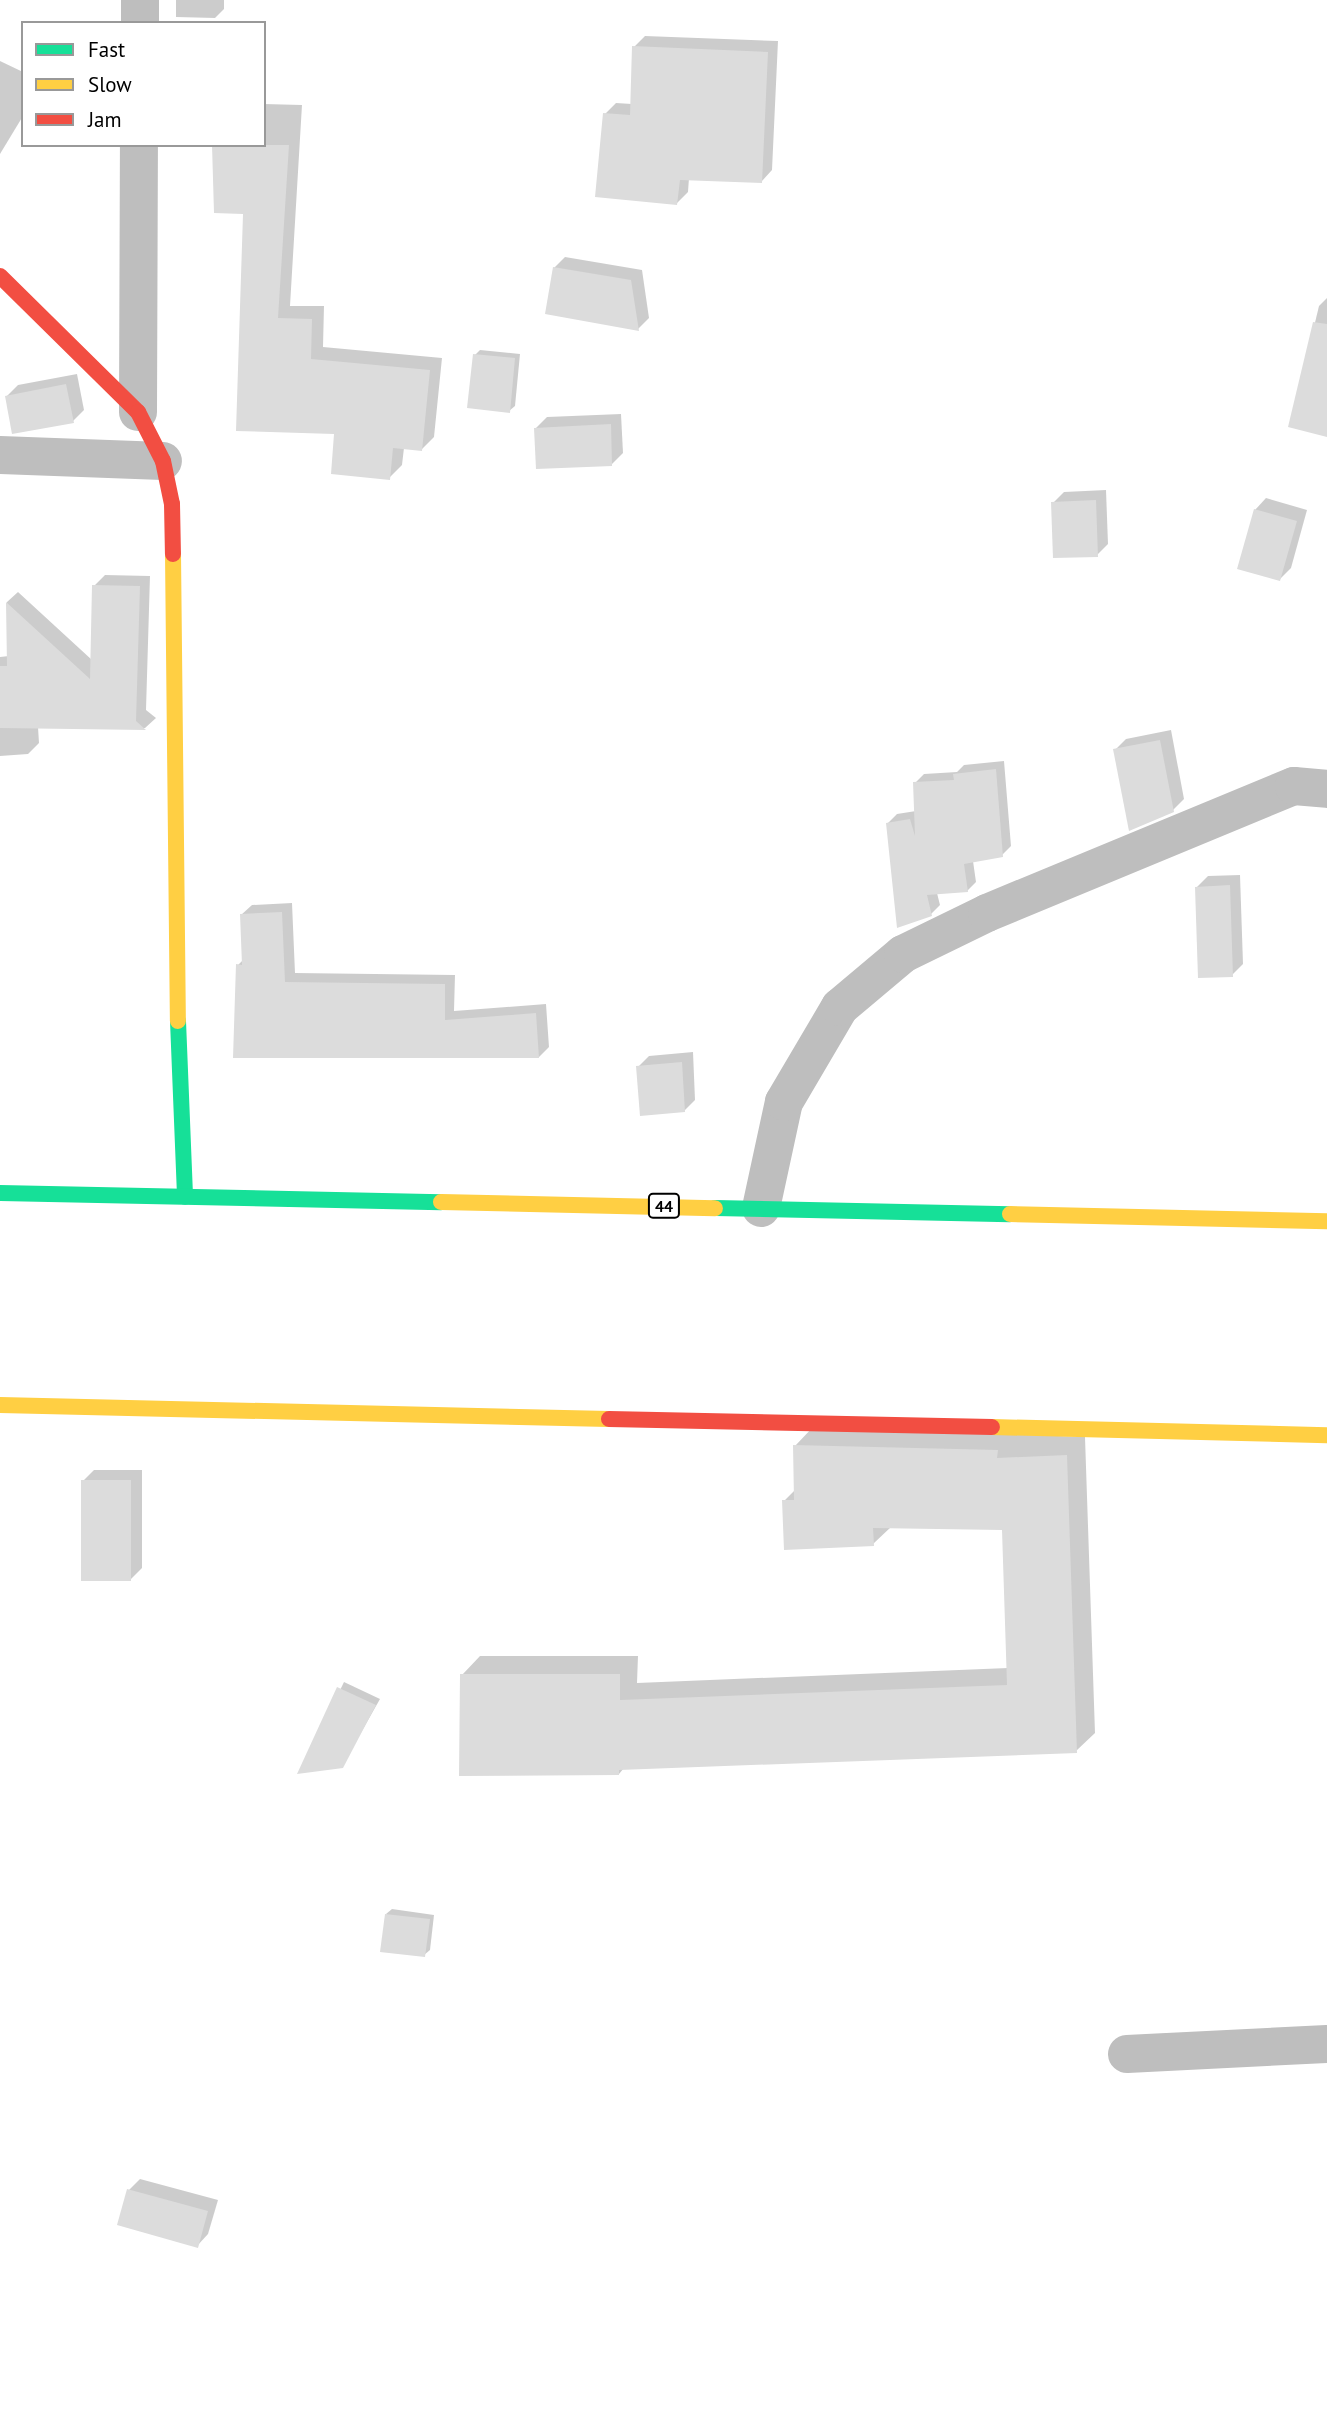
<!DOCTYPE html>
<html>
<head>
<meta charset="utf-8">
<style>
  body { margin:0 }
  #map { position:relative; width:1327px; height:2413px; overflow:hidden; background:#fff; font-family:"PT Sans",sans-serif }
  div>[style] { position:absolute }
  .shadow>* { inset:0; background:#0003 }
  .building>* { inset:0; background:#dcdcdc }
  .street>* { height:38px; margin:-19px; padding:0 19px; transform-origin:19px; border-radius:19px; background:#bebebe }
  .fast>* { height:16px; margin:-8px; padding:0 8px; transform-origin:8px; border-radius:8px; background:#16e098 }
  .slow>* { height:16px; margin:-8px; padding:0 8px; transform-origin:8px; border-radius:8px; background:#ffcf43 }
  .jam>* { height:16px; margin:-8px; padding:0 8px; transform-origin:8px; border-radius:8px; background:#f24e42 }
  span { translate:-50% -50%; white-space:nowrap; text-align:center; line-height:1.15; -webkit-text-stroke:6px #fff; paint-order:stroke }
  .shield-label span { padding:2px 5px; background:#fff; border:2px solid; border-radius:5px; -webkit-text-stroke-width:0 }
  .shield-label { font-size:16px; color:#000; font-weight:700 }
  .legend { position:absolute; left:21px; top:21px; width:245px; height:126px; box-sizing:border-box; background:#fff; border:2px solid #999; margin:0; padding:9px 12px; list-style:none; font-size:21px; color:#000 }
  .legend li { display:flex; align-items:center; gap:14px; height:35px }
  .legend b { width:35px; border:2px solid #999 }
</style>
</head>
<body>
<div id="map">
  <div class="shadow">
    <i style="clip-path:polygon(176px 0,224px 0,224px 9px,215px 18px,176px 17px)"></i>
    <i style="clip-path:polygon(645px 36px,778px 41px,772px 170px,761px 182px,689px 178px,688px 192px,677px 203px,605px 114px,616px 103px,632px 104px,634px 47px)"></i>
    <i style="clip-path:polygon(0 61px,23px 72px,23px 116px,0 154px)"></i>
    <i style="clip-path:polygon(264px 104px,302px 105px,290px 306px,324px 306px,323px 347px,442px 358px,434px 437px,421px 450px,404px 448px,402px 465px,389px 478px,336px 432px,238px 429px)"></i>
    <i style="clip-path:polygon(565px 257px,642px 270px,649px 318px,638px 329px,554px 268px)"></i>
    <i style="clip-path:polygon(1327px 298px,1327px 435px,1290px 426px,1319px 306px)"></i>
    <i style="clip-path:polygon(480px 350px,520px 354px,515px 406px,509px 411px,475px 355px)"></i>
    <i style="clip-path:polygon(77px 374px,84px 410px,73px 421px,7px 396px,18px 385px)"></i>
    <i style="clip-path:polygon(621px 414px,623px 453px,612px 464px,536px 428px,547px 417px)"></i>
    <i style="clip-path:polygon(1106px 490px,1108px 544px,1097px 555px,1053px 503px,1064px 492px)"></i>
    <i style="clip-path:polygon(1266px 498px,1307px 510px,1291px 568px,1280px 579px,1255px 510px)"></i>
    <i style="clip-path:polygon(105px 575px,150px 576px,146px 710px,156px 718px,145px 728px,38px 727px,39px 743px,28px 754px,0 756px,0 657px,9px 656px,7px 602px,18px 592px,92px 660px,94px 586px)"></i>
    <i style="clip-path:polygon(1171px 730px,1184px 799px,1173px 810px,1115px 750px,1126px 739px)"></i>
    <i style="clip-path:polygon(1004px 761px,1011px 846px,1002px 855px,973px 861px,976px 882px,967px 891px,937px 893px,940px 905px,931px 914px,888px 823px,897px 814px,916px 811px,915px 783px,924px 774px,957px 772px,964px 765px)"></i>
    <i style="clip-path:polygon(1240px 875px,1243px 964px,1232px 975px,1197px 887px,1208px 876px)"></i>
    <i style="clip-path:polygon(292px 903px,295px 973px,455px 975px,454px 1011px,546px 1004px,549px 1047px,539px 1057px,235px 1056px,238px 965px,243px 960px,241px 915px,252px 905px)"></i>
    <i style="clip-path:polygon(693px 1052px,695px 1100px,684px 1111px,638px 1067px,649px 1056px)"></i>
    <i style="clip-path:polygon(813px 1427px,1085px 1437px,1095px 1733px,1076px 1751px,624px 1768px,619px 1774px,462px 1675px,480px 1656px,638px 1656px,637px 1683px,1008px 1668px,1003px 1529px,891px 1527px,873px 1544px,784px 1501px,796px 1489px,795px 1446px)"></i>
    <i style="clip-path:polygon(94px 1470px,142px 1470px,142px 1568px,131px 1579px,83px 1481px)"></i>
    <i style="clip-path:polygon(344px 1682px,380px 1699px,342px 1766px,300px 1772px)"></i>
    <i style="clip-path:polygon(392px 1909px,434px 1915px,430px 1950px,424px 1955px,386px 1914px)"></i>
    <i style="clip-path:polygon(140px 2179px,218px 2200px,208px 2234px,197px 2246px,129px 2190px)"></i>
  </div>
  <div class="building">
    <i style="clip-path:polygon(632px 46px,768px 52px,762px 183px,680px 180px,677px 205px,595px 197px,603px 113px,630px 115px)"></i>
    <i style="clip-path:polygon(212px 145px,289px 145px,278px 318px,312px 319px,311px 359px,430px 370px,422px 451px,393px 448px,390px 480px,331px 474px,334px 434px,236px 431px,243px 214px,214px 213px)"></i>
    <i style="clip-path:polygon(553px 267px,631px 280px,639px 331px,545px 314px)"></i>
    <i style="clip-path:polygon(1313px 322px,1327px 324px,1327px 437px,1288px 427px)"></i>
    <i style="clip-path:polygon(473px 354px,515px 358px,510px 413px,467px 408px)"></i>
    <i style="clip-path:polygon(66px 384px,74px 423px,12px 434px,5px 396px)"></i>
    <i style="clip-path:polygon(611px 424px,612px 466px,536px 469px,534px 428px)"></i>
    <i style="clip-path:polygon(1096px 500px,1098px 557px,1053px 558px,1051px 502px)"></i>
    <i style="clip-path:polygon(1254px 509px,1297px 521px,1280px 581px,1237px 569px)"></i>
    <i style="clip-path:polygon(92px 585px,140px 586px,136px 721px,146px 730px,0 728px,0 666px,7px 666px,6px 602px,90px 679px)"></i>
    <i style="clip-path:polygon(1160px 740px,1174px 812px,1129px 831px,1113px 749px)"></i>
    <i style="clip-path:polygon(996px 769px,1003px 857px,964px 864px,968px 892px,927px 895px,932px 916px,897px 928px,886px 823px,910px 819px,915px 836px,913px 782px,954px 780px,953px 774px)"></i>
    <i style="clip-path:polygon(1230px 885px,1233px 977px,1198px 978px,1195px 887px)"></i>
    <i style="clip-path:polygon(282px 912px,285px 982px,445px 984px,445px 1020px,536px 1013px,539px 1058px,233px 1058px,236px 964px,242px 965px,240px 914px)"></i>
    <i style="clip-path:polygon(682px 1062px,685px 1112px,640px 1116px,636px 1066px)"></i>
    <i style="clip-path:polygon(793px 1445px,998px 1450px,997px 1458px,1067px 1455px,1077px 1753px,619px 1770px,619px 1775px,459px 1776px,460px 1674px,620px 1674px,620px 1700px,1007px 1685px,1002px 1530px,873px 1528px,874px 1546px,784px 1550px,782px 1500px,794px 1500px)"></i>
    <i style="clip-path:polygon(81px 1480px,131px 1480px,131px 1581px,81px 1581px)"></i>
    <i style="clip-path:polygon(337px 1687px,376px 1705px,343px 1768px,297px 1774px)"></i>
    <i style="clip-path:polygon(385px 1914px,430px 1919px,425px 1957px,380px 1952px)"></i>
    <i style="clip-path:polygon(127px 2189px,208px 2211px,198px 2248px,117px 2225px)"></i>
  </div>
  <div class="street">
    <i style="left:140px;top:23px;width:23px;rotate:-90deg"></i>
    <i style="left:138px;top:412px;width:267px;rotate:-89.8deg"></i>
    <i style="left:0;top:455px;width:163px;rotate:2.1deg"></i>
    <i style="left:761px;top:1208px;width:108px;rotate:-77.8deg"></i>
    <i style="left:784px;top:1102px;width:110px;rotate:-59.5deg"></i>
    <i style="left:840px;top:1007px;width:82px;rotate:-40.1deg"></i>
    <i style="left:903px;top:954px;width:93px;rotate:-26deg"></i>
    <i style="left:987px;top:913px;width:332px;rotate:-22.5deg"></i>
    <i style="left:1294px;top:786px;width:33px;rotate:5deg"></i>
    <i style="left:1127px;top:2054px;width:200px;rotate:-2.9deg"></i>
  </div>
  <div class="fast">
    <i style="left:178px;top:1021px;width:176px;rotate:87.7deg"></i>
    <i style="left:0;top:1193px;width:441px;rotate:1.2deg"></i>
    <i style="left:715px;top:1208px;width:295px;rotate:1.2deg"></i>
  </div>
  <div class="slow">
    <i style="left:173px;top:554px;width:467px;rotate:89.4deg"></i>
    <i style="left:441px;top:1202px;width:274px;rotate:1.3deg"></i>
    <i style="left:1010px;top:1214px;width:317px;rotate:1.3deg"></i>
    <i style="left:0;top:1405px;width:609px;rotate:1.32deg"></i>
    <i style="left:992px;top:1427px;width:335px;rotate:1.4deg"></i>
  </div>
  <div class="jam">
    <i style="left:0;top:276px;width:194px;rotate:44.6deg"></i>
    <i style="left:138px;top:412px;width:55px;rotate:63deg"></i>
    <i style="left:163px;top:461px;width:44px;rotate:78.2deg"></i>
    <i style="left:172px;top:504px;width:50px;rotate:88.9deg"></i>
    <i style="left:609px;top:1419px;width:383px;rotate:1.2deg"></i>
  </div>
  <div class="shield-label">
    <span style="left:664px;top:1206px">44</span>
  </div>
  <ul class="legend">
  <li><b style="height:9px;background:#16e098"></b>Fast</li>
  <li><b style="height:9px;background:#ffcf43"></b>Slow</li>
  <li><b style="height:9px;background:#f24e42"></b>Jam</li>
  </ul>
</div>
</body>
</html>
